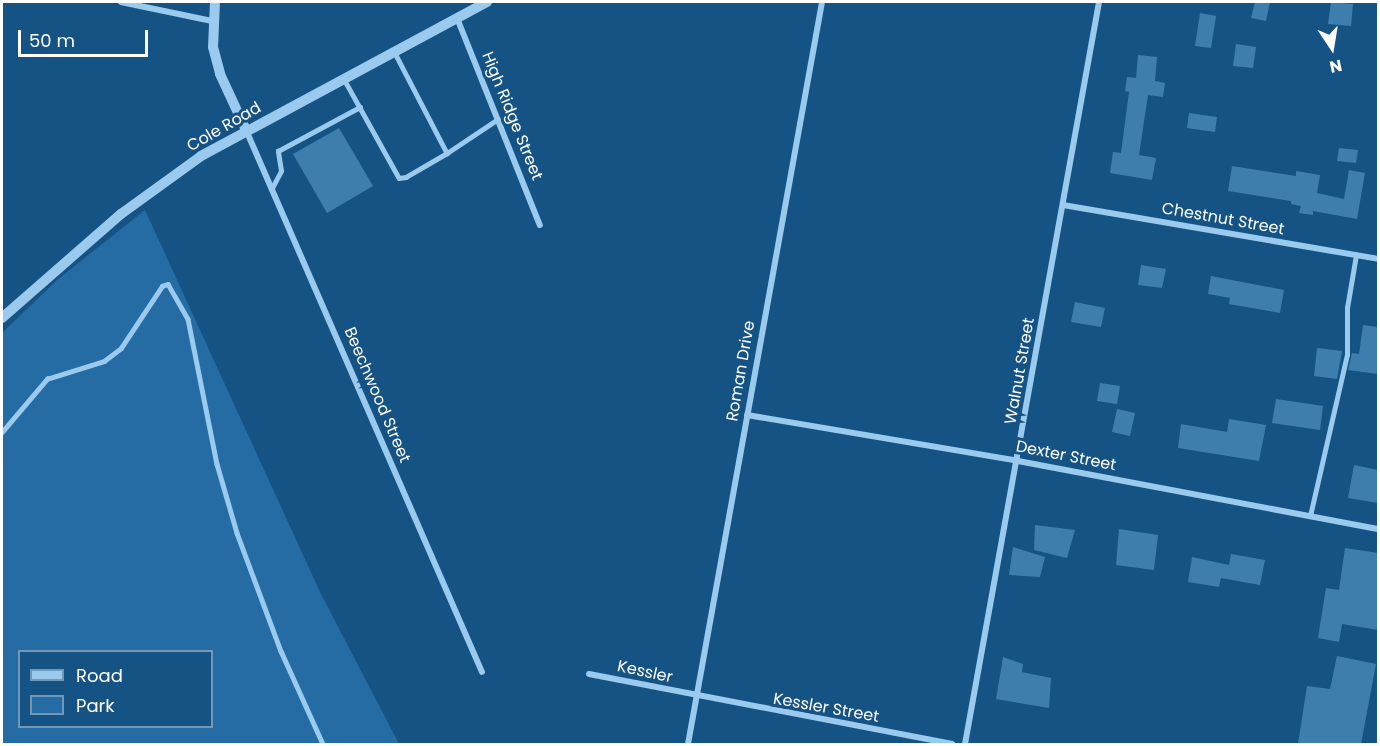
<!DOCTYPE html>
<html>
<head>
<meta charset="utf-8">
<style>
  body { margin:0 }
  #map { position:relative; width:1380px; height:746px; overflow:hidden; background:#165385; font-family:Poppins,sans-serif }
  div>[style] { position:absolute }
  .green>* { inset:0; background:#246ca3 }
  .building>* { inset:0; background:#3e7eaf }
  .service>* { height:4.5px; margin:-2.25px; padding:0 2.25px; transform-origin:2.25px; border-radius:2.25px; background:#9acaee }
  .minor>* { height:6px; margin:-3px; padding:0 3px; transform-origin:3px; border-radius:3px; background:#9acaee }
  .tertiary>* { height:10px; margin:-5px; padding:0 5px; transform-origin:5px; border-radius:5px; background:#9acaee }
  span { translate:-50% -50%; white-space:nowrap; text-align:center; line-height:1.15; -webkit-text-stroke:6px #165385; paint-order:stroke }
  .street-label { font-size:16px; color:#fff }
  .frame { position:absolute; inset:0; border:3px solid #fff; pointer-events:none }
  .legend { position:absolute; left:18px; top:650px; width:195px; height:78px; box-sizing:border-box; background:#165385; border:2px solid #7398b6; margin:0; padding:8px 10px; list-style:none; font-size:18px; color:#fff }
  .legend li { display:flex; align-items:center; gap:12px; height:30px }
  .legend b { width:30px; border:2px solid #7398b6 }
  .north { position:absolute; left:1302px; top:18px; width:60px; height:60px; -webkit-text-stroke:4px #165385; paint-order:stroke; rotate:168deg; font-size:16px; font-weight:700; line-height:24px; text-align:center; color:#fff }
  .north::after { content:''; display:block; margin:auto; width:21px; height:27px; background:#fff; clip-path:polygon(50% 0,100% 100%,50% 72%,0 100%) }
  .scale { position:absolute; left:18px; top:30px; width:130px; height:27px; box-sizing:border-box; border:3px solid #fff; border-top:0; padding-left:8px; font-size:18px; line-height:21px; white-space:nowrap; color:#fff; -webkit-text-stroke:4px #165385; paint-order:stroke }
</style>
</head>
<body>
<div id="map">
  <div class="green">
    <i style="clip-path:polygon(evenodd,145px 210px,320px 592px,399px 744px,2px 744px,2px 333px,57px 280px,145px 210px,20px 652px,212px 652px,212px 726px,20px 726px,20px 652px)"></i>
  </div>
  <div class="building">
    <i style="clip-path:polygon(1255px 2px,1270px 2px,1266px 21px,1251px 18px)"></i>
    <i style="clip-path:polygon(1331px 2px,1353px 4px,1351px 26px,1328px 24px)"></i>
    <i style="clip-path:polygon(1200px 13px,1216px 16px,1211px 48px,1195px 46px)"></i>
    <i style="clip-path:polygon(1236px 44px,1256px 47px,1253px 68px,1233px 66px)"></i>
    <i style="clip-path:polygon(1138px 55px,1157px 57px,1155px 81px,1165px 83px,1163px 97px,1148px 95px,1139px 155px,1156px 158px,1152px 180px,1110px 173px,1113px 152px,1121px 153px,1129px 92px,1125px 91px,1127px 77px,1136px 78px)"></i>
    <i style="clip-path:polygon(1189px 113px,1217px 117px,1215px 132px,1187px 128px)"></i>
    <i style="clip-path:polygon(339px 128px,373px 186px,327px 213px,293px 154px)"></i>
    <i style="clip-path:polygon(1339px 148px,1358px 150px,1356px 163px,1337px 161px)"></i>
    <i style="clip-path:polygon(1232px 166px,1296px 176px,1296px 171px,1320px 175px,1317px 193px,1344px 199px,1349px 170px,1365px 173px,1357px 219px,1313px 211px,1313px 215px,1299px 213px,1301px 206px,1291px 204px,1291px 201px,1228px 191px)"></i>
    <i style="clip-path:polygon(1141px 265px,1166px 269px,1162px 288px,1138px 285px)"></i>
    <i style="clip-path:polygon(1211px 276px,1284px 290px,1280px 313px,1229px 304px,1230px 298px,1208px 294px)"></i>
    <i style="clip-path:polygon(1075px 302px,1105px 308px,1101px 327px,1071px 322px)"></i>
    <i style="clip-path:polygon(1363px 325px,1378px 327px,1378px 374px,1348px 370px,1352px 353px,1359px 354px)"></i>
    <i style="clip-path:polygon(1317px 348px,1342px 351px,1337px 379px,1314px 376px)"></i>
    <i style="clip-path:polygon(1100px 383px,1120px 386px,1117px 404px,1097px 401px)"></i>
    <i style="clip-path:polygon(1276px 399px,1323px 406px,1320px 430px,1272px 423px)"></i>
    <i style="clip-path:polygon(1117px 409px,1135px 413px,1130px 436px,1112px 432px)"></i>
    <i style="clip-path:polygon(1229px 419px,1266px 425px,1259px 461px,1178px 448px,1181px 424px,1227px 432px)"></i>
    <i style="clip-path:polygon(1354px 465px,1378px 470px,1378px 503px,1348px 498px)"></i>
    <i style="clip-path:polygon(1035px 525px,1075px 530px,1067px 558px,1034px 550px)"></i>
    <i style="clip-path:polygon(1119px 529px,1158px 535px,1154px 570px,1116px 565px)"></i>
    <i style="clip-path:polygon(1013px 547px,1045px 557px,1040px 577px,1009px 575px)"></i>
    <i style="clip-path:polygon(1345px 548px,1378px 553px,1378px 630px,1342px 624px,1339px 642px,1318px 638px,1326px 588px,1339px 590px)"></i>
    <i style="clip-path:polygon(1231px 554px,1265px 560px,1260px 585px,1221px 578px,1219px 587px,1188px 582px,1192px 557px,1229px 565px)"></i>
    <i style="clip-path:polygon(1337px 656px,1376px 664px,1361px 744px,1298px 744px,1307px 686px,1330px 689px)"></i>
    <i style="clip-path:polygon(1003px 657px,1023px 664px,1022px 672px,1051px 678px,1049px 708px,996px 699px)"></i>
  </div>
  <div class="service">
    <i style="left:395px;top:53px;width:113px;rotate:62.5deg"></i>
    <i style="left:447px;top:153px;width:61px;rotate:-33.7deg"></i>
    <i style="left:344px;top:79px;width:113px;rotate:60.9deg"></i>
    <i style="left:399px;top:178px;width:7px;rotate:-8deg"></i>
    <i style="left:406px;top:177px;width:48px;rotate:-30.3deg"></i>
    <i style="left:272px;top:188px;width:19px;rotate:-62deg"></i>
    <i style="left:281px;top:171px;width:20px;rotate:-99deg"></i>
    <i style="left:278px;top:151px;width:93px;rotate:-28.2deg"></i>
    <i style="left:2px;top:432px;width:70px;rotate:-49.7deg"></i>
    <i style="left:47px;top:379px;width:60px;rotate:-17.5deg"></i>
    <i style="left:104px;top:361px;width:21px;rotate:-37deg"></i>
    <i style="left:121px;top:348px;width:74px;rotate:-56.5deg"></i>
    <i style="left:162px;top:286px;width:6px;rotate:-18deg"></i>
    <i style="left:168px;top:284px;width:40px;rotate:60.3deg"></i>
    <i style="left:188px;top:319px;width:148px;rotate:78.7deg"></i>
    <i style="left:217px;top:464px;width:72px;rotate:73.8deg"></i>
    <i style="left:237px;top:533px;width:126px;rotate:69.6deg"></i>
    <i style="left:281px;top:651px;width:102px;rotate:65.7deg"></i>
    <i style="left:1310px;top:516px;width:165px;rotate:-77.1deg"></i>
    <i style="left:1347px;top:355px;width:47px;rotate:-90deg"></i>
    <i style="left:1347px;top:308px;width:54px;rotate:-80.4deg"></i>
  </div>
  <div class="minor">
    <i style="left:121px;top:2px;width:93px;rotate:11.8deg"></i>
    <i style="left:457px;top:18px;width:223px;rotate:68.2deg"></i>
    <i style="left:246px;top:130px;width:591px;rotate:66.47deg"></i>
    <i style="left:1063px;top:205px;width:320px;rotate:9.7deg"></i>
    <i style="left:747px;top:415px;width:275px;rotate:9.6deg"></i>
    <i style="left:1018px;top:461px;width:366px;rotate:10.7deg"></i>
    <i style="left:589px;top:674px;width:370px;rotate:10.9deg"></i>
    <i style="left:688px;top:744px;width:754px;rotate:-79.76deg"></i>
    <i style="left:965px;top:744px;width:754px;rotate:-79.76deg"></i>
  </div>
  <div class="tertiary">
    <i style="left:215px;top:2px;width:45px;rotate:92.5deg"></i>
    <i style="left:213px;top:47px;width:28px;rotate:75deg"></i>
    <i style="left:220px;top:74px;width:62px;rotate:65.1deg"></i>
    <i style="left:2px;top:318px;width:158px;rotate:-41.2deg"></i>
    <i style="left:121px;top:214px;width:99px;rotate:-35.9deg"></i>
    <i style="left:201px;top:156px;width:325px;rotate:-28.3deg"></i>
  </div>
  <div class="street-label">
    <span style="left:512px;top:116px;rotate:68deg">High Ridge Street</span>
    <span style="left:224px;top:127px;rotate:-30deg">Cole Road</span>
    <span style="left:1223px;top:219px;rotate:10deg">Chestnut Street</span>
    <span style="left:741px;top:371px;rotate:-80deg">Roman Drive</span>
    <span style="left:1020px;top:371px;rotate:-80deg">Walnut Street</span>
    <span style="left:377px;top:395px;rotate:67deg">Beechwood Street</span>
    <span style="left:1066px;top:456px;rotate:11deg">Dexter Street</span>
    <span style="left:645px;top:672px;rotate:12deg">Kessler</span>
    <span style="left:826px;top:708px;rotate:10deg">Kessler Street</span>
  </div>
  <div class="frame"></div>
  <ul class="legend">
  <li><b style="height:8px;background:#9acaee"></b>Road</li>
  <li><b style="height:16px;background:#246ca3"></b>Park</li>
  </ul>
  <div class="north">N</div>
  <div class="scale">50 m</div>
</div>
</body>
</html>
